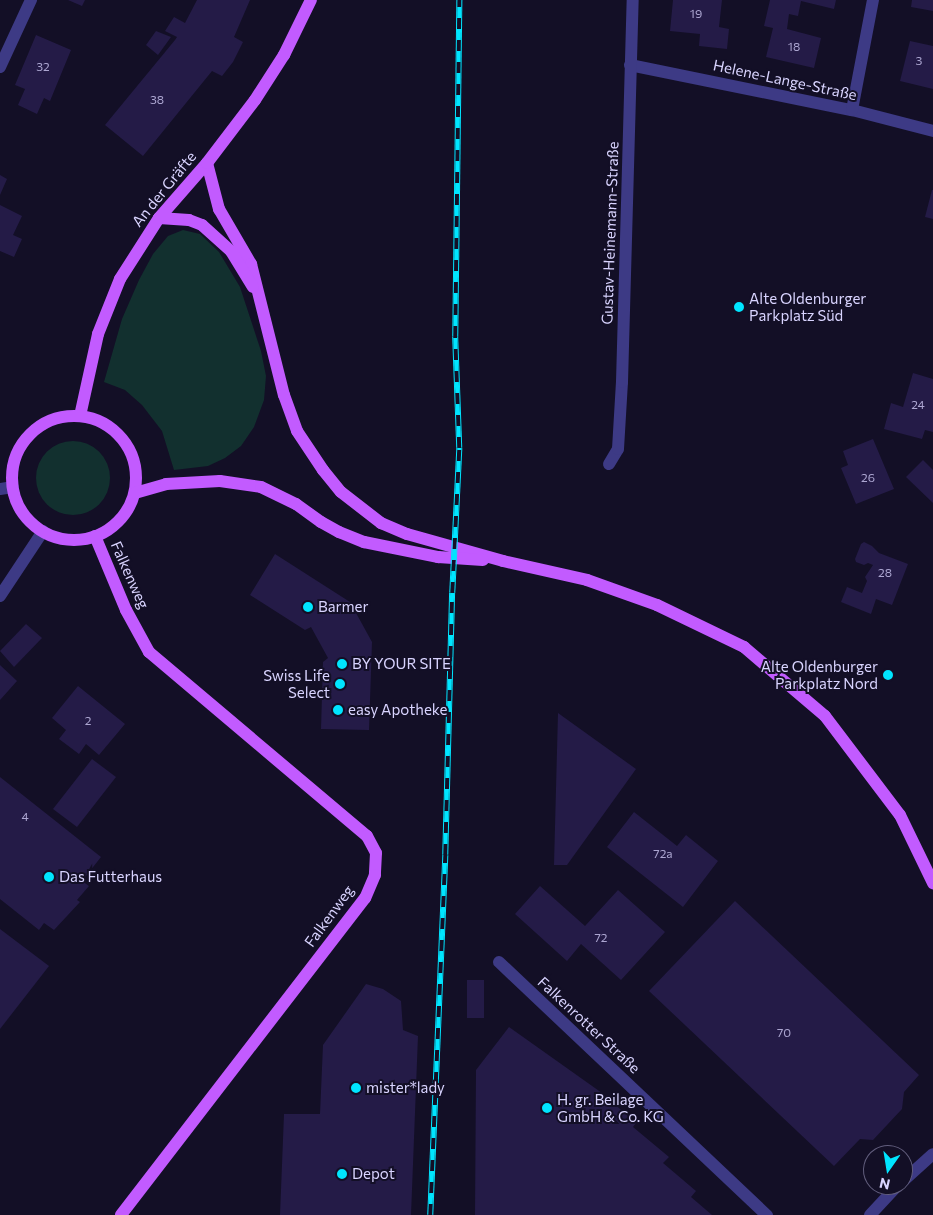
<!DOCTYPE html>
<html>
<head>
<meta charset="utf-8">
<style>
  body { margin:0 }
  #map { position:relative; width:933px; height:1215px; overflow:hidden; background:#130f26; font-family:Commissioner,sans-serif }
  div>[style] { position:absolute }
  .green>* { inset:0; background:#12302f }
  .round { border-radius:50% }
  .building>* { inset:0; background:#241b47 }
  .minor>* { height:12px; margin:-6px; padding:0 6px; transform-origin:6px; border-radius:6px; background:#3d3a85 }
  .major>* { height:12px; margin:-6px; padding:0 6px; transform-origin:6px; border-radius:6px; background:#c25bff }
  .major>.ring { margin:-6px; padding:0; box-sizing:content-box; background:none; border:12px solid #c25bff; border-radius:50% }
  .rail>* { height:5.5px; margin-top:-2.75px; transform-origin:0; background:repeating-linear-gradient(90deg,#130f26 0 11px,#00e5ff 0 22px); box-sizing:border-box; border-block:1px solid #00e5ff }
  .dots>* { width:14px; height:14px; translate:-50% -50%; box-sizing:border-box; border:2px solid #130f26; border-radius:50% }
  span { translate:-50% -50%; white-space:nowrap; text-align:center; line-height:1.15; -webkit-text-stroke:4px #130f26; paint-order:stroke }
  .number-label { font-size:12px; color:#aca6d1 }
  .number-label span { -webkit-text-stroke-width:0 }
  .street-label { font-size:15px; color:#d9d4ff }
  .poi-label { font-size:15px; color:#d9d4ff }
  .left { translate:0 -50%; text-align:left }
  .right { translate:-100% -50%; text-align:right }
  .north { position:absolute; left:863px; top:1145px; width:50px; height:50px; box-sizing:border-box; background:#130f26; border:1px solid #625e7d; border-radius:50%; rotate:193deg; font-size:14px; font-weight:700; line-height:20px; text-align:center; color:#d9d4ff }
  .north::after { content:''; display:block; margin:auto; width:18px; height:22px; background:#00e5ff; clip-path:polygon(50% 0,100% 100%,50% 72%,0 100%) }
</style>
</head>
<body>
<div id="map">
  <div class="green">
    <i style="clip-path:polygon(183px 230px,200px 234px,219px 252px,240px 287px,261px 351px,266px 376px,264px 400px,254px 427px,241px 446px,225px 458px,208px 466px,174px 470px,162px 431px,142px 405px,125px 390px,104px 382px,122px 319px,139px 280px,153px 254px,168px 236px)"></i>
    <i class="round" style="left:36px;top:441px;width:74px;height:74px"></i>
  </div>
  <div class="building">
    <i style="clip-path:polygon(68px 0,85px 0,82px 6px)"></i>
    <i style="clip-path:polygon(197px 0,250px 0,234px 37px,243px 42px,233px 62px,222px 76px,212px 71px,143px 156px,105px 125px,175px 40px,177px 37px,165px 31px,174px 17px,185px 23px)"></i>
    <i style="clip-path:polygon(673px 0,722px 0,719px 27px,729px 29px,727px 49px,699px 46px,700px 34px,670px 31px)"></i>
    <i style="clip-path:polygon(770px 0,836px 0,834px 9px,801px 1px,798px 16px,789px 14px,787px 29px,821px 38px,814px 68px,766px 57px,773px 28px,764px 26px)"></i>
    <i style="clip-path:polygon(912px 0,933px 0,933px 11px,911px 7px)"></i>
    <i style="clip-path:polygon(156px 31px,171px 37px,158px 55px,146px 45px)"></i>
    <i style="clip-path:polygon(36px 35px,71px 50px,50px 101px,44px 98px,37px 114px,18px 105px,25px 89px,15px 85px)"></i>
    <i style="clip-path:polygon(910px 41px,933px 46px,933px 89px,900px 81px)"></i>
    <i style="clip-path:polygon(0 175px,7px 179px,0 195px)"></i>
    <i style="clip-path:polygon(932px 190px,933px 190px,933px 219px,925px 217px)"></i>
    <i style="clip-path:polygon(0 205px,22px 216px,13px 235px,22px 239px,14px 257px,0 251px)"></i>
    <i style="clip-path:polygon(913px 373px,933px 379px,933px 432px,925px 430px,922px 439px,884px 429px,891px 403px,903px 407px)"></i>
    <i style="clip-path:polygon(873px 439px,894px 489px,856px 504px,841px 468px,848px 465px,843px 451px)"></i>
    <i style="clip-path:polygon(923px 460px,933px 470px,933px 503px,906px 477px)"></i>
    <i style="clip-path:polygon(864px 542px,872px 546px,879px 553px,908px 564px,892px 605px,876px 599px,871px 614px,841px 602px,847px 587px,862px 593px,867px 581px,865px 577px,873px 565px,868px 563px,864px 565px,856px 562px,855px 559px,861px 544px)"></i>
    <i style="clip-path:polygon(275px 554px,350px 602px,372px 642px,369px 730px,321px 729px,323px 662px,328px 658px,311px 627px,305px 630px,250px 595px)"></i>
    <i style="clip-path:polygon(26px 624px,42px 638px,14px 667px,0 651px)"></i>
    <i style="clip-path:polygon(0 665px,17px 681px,0 700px)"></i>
    <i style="clip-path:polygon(78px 686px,125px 724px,99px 755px,86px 744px,79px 754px,59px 739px,66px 730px,52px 718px)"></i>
    <i style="clip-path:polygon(558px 713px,636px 769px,567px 865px,554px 865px)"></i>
    <i style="clip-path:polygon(92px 759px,116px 777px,77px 827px,53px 809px)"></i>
    <i style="clip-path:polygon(0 777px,101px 857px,82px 881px,89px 886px,77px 900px,80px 902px,54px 930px,44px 923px,39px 930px,0 899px)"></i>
    <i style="clip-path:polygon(634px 812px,677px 846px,686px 835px,718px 861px,683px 907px,607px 847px)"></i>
    <i style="clip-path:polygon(540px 886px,585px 926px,618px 890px,665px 932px,621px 980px,581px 944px,567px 961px,515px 914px)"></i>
    <i style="clip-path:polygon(735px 901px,919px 1075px,904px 1092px,902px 1109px,873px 1140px,860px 1139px,834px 1166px,649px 991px)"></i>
    <i style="clip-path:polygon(0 929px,49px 966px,0 1029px)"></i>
    <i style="clip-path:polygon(467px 980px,484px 980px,484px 1018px,467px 1018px)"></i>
    <i style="clip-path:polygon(366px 984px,383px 989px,401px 1001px,403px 1030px,418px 1036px,411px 1215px,280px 1215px,284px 1114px,320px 1114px,323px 1045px)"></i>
    <i style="clip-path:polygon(509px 1027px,602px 1093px,636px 1123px,633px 1127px,669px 1157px,663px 1163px,696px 1191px,691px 1197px,712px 1215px,475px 1215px,476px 1070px)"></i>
  </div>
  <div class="minor">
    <i style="left:630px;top:65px;width:227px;rotate:11.5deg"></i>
    <i style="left:852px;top:110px;width:84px;rotate:14.5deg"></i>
    <i style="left:0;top:67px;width:74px;rotate:-65.2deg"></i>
    <i style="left:852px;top:110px;width:112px;rotate:-79.2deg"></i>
    <i style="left:609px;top:464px;width:17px;rotate:-59deg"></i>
    <i style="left:618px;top:449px;width:67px;rotate:-86.6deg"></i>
    <i style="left:622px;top:382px;width:382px;rotate:-88.4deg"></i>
    <i style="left:0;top:489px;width:13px;rotate:-9deg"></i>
    <i style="left:0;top:596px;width:78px;rotate:-56.5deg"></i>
    <i style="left:499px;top:962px;width:369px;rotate:43.4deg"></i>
    <i style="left:903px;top:1181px;width:40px;rotate:-42deg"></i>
    <i style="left:870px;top:1215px;width:41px;rotate:-47deg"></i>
  </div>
  <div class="major">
    <i style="left:207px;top:163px;width:48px;rotate:75.4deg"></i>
    <i style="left:219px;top:209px;width:64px;rotate:59.8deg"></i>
    <i style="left:251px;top:264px;width:135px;rotate:75.9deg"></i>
    <i style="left:284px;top:395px;width:38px;rotate:70deg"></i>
    <i style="left:297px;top:431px;width:47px;rotate:56.3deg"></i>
    <i style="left:323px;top:470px;width:28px;rotate:51deg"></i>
    <i style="left:341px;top:492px;width:51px;rotate:37.8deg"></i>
    <i style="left:381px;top:523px;width:28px;rotate:23deg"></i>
    <i style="left:407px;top:534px;width:100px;rotate:15.7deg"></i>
    <i style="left:503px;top:561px;width:86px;rotate:12.7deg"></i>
    <i style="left:587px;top:580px;width:74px;rotate:19.7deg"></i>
    <i style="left:657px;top:605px;width:97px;rotate:25.8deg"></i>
    <i style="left:744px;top:647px;width:106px;rotate:40.4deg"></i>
    <i style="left:825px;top:716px;width:124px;rotate:52.9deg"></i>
    <i style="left:900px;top:815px;width:76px;rotate:64.1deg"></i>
    <i style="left:159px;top:218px;width:30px;rotate:4deg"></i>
    <i style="left:189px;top:220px;width:14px;rotate:21deg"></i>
    <i style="left:202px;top:225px;width:39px;rotate:42deg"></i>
    <i style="left:231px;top:251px;width:42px;rotate:58.6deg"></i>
    <i style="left:80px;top:416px;width:84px;rotate:-77.6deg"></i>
    <i style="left:98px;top:334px;width:59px;rotate:-68.2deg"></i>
    <i style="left:120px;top:279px;width:72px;rotate:-57.4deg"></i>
    <i style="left:159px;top:218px;width:73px;rotate:-48.9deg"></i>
    <i style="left:207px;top:163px;width:79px;rotate:-52.7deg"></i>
    <i style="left:255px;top:100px;width:54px;rotate:-57.2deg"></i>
    <i style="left:284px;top:55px;width:61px;rotate:-63.9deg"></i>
    <i class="ring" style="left:12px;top:416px;width:112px;height:112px"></i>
    <i style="left:135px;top:493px;width:32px;rotate:-16deg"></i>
    <i style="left:166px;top:484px;width:54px;rotate:-3.2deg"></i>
    <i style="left:220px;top:481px;width:41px;rotate:8.3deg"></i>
    <i style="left:261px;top:487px;width:39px;rotate:26deg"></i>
    <i style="left:296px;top:504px;width:31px;rotate:36deg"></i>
    <i style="left:321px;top:522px;width:21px;rotate:29deg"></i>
    <i style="left:339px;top:532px;width:27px;rotate:22deg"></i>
    <i style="left:364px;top:542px;width:76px;rotate:11.5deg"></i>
    <i style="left:438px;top:557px;width:45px;rotate:3.8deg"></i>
    <i style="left:95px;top:536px;width:80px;rotate:67.3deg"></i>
    <i style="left:126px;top:610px;width:48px;rotate:61.3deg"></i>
    <i style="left:149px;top:652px;width:285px;rotate:40.2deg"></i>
    <i style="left:367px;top:836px;width:19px;rotate:62deg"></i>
    <i style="left:376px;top:853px;width:22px;rotate:93deg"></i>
    <i style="left:375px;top:875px;width:25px;rotate:113deg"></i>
    <i style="left:365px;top:898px;width:400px;rotate:127.6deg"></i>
  </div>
  <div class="rail">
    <i style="left:430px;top:1215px;width:360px;rotate:-87.6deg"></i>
    <i style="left:445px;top:855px;width:262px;rotate:-88.5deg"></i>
    <i style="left:452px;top:593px;width:145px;rotate:-87.2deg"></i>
    <i style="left:459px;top:448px;width:111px;rotate:-92.1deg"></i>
    <i style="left:455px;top:337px;width:337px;rotate:-89.3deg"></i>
  </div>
  <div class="dots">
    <i style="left:739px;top:307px;background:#00e5ff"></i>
    <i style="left:308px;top:607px;background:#00e5ff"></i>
    <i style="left:342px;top:664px;background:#00e5ff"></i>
    <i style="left:888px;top:675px;background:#00e5ff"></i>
    <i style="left:340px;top:684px;background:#00e5ff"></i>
    <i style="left:338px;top:710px;background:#00e5ff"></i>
    <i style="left:49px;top:877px;background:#00e5ff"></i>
    <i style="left:356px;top:1088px;background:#00e5ff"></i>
    <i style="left:547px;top:1108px;background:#00e5ff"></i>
    <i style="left:342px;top:1174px;background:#00e5ff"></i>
  </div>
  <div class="number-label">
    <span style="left:696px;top:14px">19</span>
    <span style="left:794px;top:47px">18</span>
    <span style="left:919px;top:61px">3</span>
    <span style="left:43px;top:67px">32</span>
    <span style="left:157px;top:100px">38</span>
    <span style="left:918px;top:405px">24</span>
    <span style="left:868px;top:478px">26</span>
    <span style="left:885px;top:573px">28</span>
    <span style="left:88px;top:721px">2</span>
    <span style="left:25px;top:817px">4</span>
    <span style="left:663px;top:854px">72a</span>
    <span style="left:601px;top:938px">72</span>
    <span style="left:784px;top:1033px">70</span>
  </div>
  <div class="street-label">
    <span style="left:785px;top:80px;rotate:12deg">Helene-Lange-Straße</span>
    <span style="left:164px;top:189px;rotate:-51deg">An der Gräfte</span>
    <span style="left:610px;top:233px;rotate:-88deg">Gustav-Heinemann-Straße</span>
    <span style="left:130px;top:575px;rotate:66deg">Falkenweg</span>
    <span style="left:329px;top:916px;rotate:-54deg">Falkenweg</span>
    <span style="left:589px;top:1025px;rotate:43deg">Falkenrotter Straße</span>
  </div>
  <div class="poi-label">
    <span class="left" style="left:749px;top:307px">Alte Oldenburger<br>Parkplatz Süd</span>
    <span class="left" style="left:318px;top:607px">Barmer</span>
    <span class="left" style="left:352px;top:664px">BY YOUR SITE</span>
    <span class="right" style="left:878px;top:675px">Alte Oldenburger<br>Parkplatz Nord</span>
    <span class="right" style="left:330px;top:684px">Swiss Life<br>Select</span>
    <span class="left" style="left:348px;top:710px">easy Apotheke</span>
    <span class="left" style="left:59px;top:877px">Das Futterhaus</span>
    <span class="left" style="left:366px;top:1088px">mister*lady</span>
    <span class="left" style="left:557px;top:1108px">H. gr. Beilage<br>GmbH &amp; Co. KG</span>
    <span class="left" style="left:352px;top:1174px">Depot</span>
  </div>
  <div class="north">N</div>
</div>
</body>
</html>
